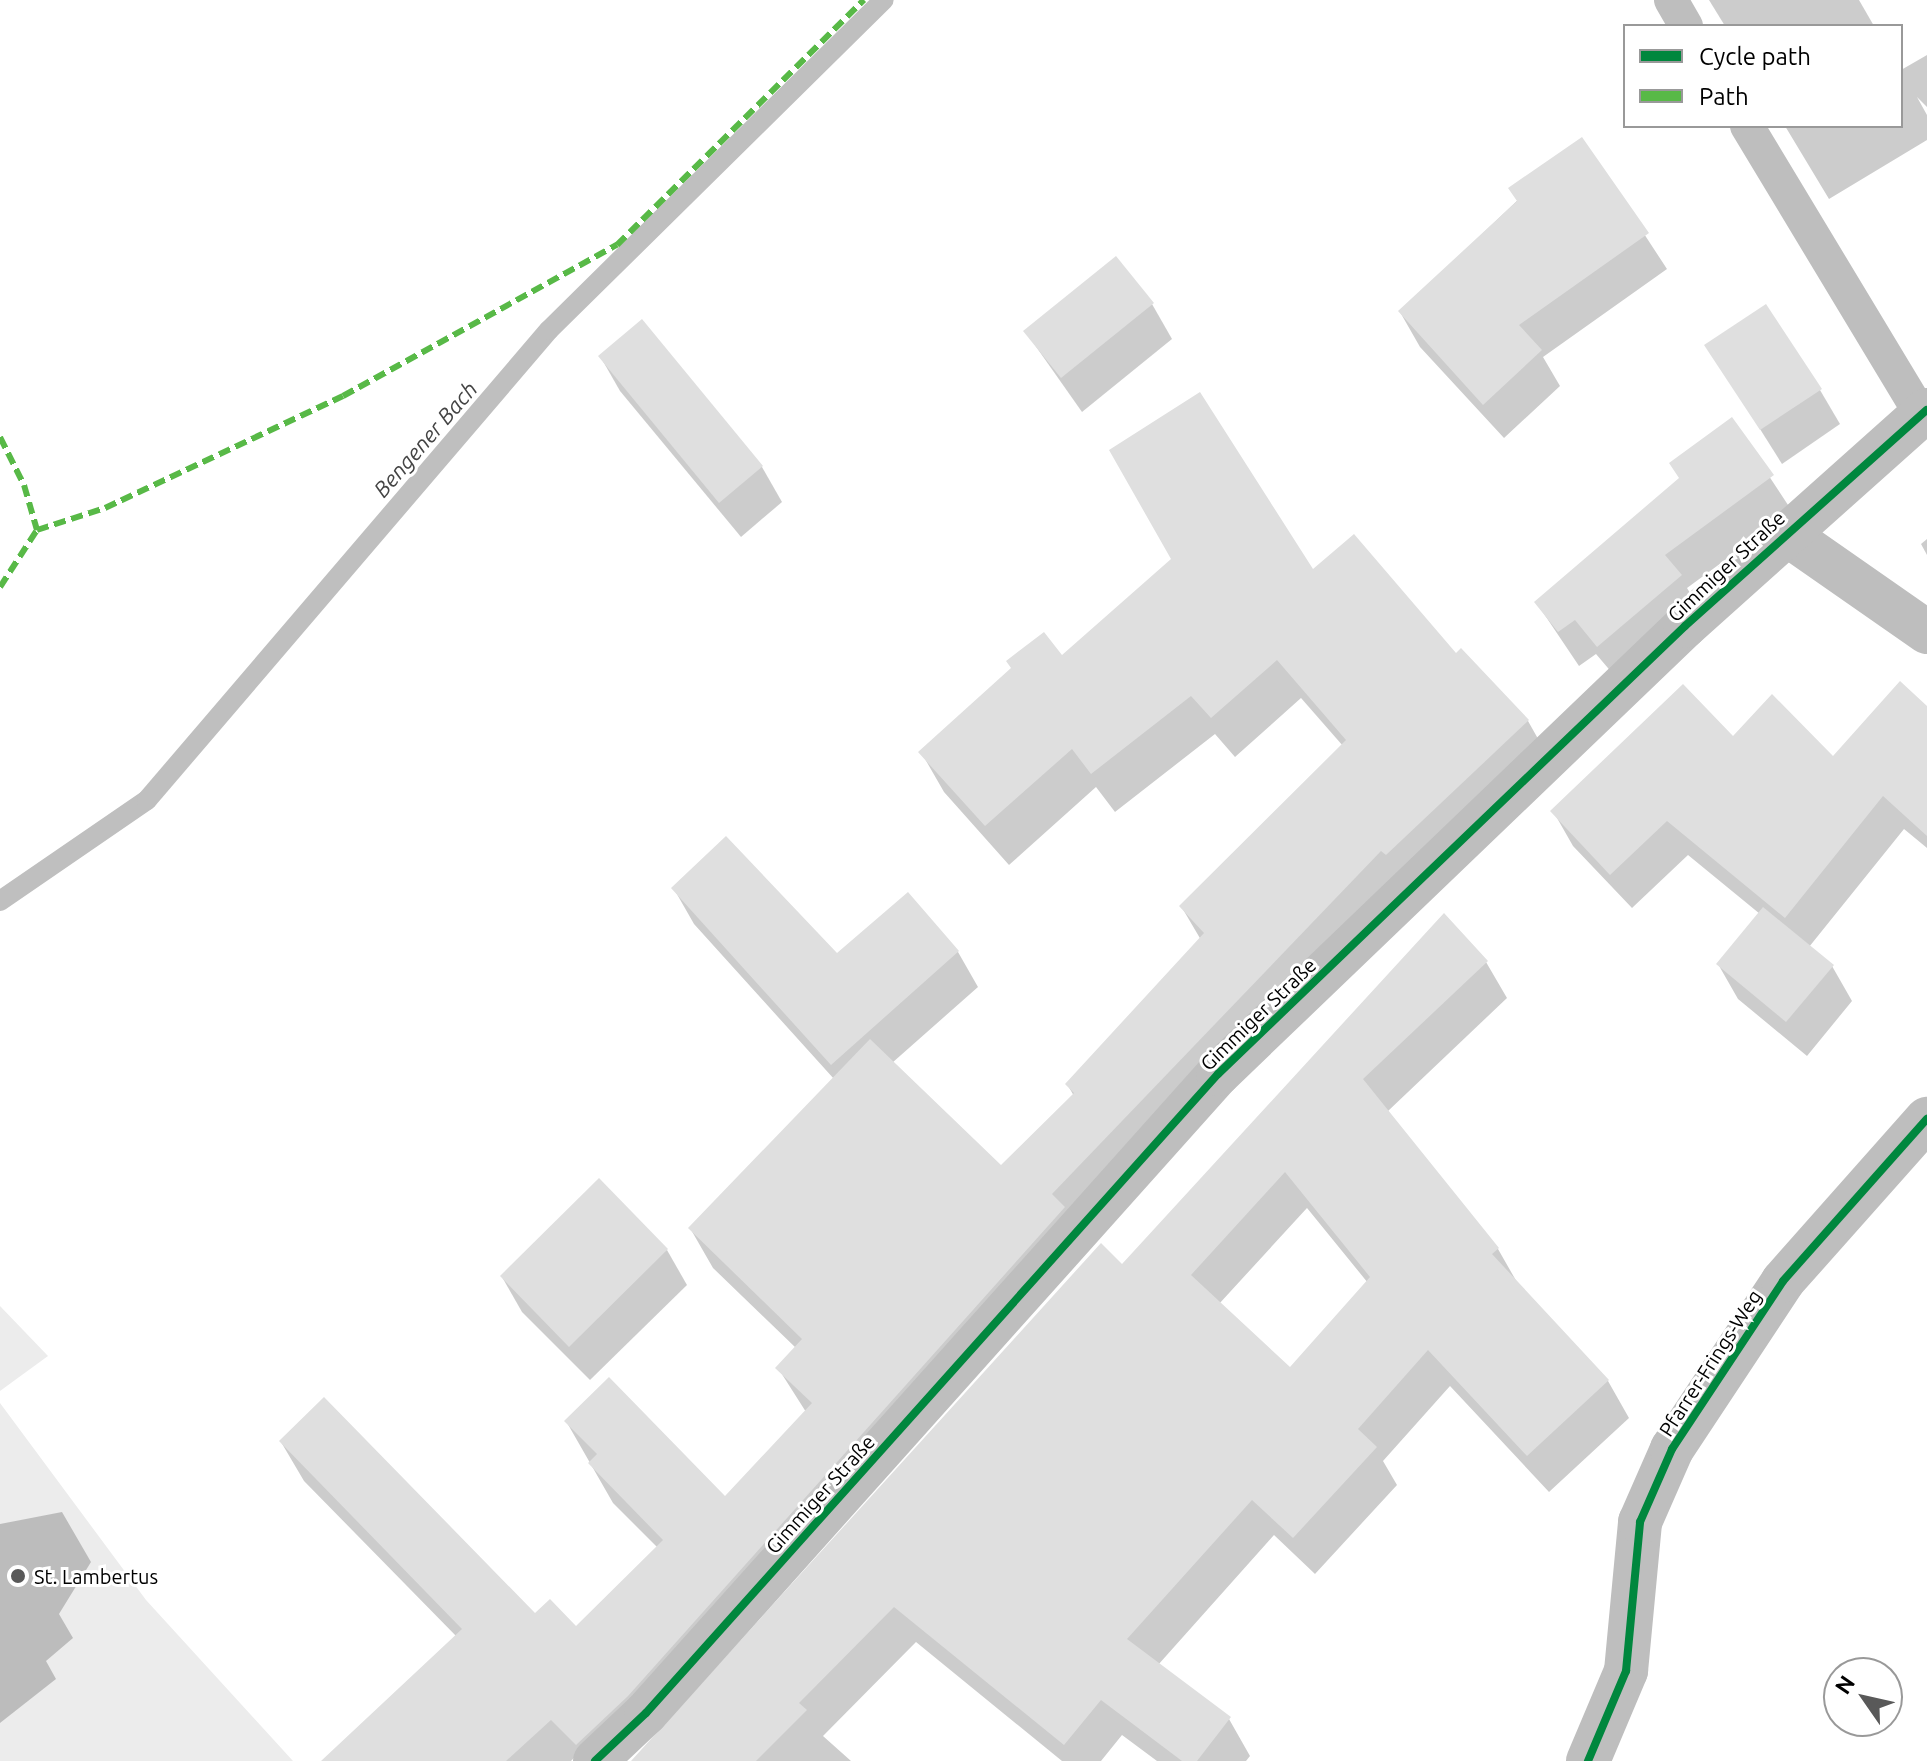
<!DOCTYPE html>
<html>
<head>
<meta charset="utf-8">
<style>
  body { margin:0 }
  #map { position:relative; width:1927px; height:1761px; overflow:hidden; background:#fff; font-family:Ubuntu,sans-serif }
  div>[style] { position:absolute }
  .green>* { inset:0; background:#ececec }
  .shadow>* { inset:0; background:#0003 }
  .stream>* { height:20px; margin:-10px; padding:0 10px; transform-origin:10px; border-radius:10px; background:#bfbfbf }
  .building>* { inset:0; background:#dfdfdf }
  .service>* { height:34px; margin:-17px; padding:0 17px; transform-origin:17px; border-radius:17px; background:#bebebe }
  .minor>* { height:44px; margin:-22px; padding:0 22px; transform-origin:22px; border-radius:22px; background:#bebebe }
  .tertiary>* { height:44px; margin:-22px; padding:0 22px; transform-origin:22px; border-radius:22px; background:#bebebe }
  .quiet>* { height:6px; margin-top:-3px; transform-origin:0; background:repeating-linear-gradient(90deg,#58b947 0 12px,transparent 0 18px) }
  .cycleway>* { height:8px; margin:-4px; padding:0 4px; transform-origin:4px; border-radius:4px; background:#00873e }
  .dots>* { width:22px; height:22px; translate:-50% -50%; box-sizing:border-box; border:4px solid #fff; border-radius:50% }
  span { translate:-50% -50%; white-space:nowrap; text-align:center; line-height:1.15; -webkit-text-stroke:6px #fff; paint-order:stroke }
  .street-label { font-size:20px; color:#000 }
  .poi-label { font-size:20px; color:#000 }
  .left { translate:0 -50%; text-align:left }
  .water-label { font-size:22px; color:#444; font-style:italic }
  .legend { position:absolute; left:1623px; top:24px; width:280px; height:104px; box-sizing:border-box; background:#fff; border:2px solid #999; margin:0; padding:10px 14px; list-style:none; font-size:24px; color:#000 }
  .legend li { display:flex; align-items:center; gap:16px; height:40px }
  .legend b { width:40px; border:2px solid #999 }
  .north { position:absolute; left:1823px; top:1657px; width:80px; height:80px; box-sizing:border-box; background:#fff; border:2px solid #999; border-radius:50%; rotate:304deg; font-size:22px; font-weight:700; line-height:32px; text-align:center; color:#000 }
  .north::after { content:''; display:block; margin:auto; width:28px; height:36px; background:#595959; clip-path:polygon(50% 0,100% 100%,50% 72%,0 100%) }
</style>
</head>
<body>
<div id="map">
  <div class="green">
    <i style="clip-path:polygon(0 1306px,48px 1356px,0 1391px)"></i>
    <i style="clip-path:polygon(0 1403px,146px 1600px,293px 1761px,0 1761px)"></i>
  </div>
  <div class="shadow">
    <i style="clip-path:polygon(1709px 0,1859px 0,1874px 26px,1725px 26px)"></i>
    <i style="clip-path:polygon(1927px 55px,1927px 107px,1917px 97px,1927px 115px,1927px 140px,1829px 199px,1785px 126px,1901px 126px,1901px 70px)"></i>
    <i style="clip-path:polygon(1582px 139px,1667px 269px,1543px 357px,1560px 386px,1504px 438px,1420px 347px,1400px 312px)"></i>
    <i style="clip-path:polygon(1152px 304px,1172px 339px,1082px 412px,1025px 331px)"></i>
    <i style="clip-path:polygon(642px 322px,762px 467px,782px 502px,741px 537px,620px 391px,600px 356px)"></i>
    <i style="clip-path:polygon(1707px 345px,1820px 390px,1840px 424px,1782px 464px)"></i>
    <i style="clip-path:polygon(1732px 420px,1792px 511px,1687px 588px,1701px 611px,1619px 681px,1596px 654px,1579px 666px,1536px 602px,1681px 480px)"></i>
    <i style="clip-path:polygon(1927px 539px,1927px 555px,1921px 544px)"></i>
    <i style="clip-path:polygon(1313px 572px,1456px 656px,1528px 721px,1550px 760px,571px 1761px,334px 1761px,457px 1637px,304px 1481px,281px 1442px,535px 1616px,576px 1628px,658px 1548px,613px 1503px,566px 1421px,725px 1499px,806px 1412px,778px 1368px,796px 1348px,713px 1268px,690px 1228px,834px 1079px,694px 924px,674px 889px,837px 955px,908px 895px,958px 952px,978px 987px,892px 1063px,1001px 1168px,1074px 1096px,1067px 1084px,1201px 940px,1181px 906px,1343px 746px,1301px 698px,1235px 757px,1215px 734px,1115px 812px,1096px 787px,1009px 865px,944px 792px,921px 752px,1061px 658px)"></i>
    <i style="clip-path:polygon(1927px 709px,1927px 848px,1904px 829px,1809px 947px,1832px 966px,1852px 1001px,1807px 1056px,1738px 999px,1718px 964px,1760px 914px,1688px 855px,1632px 908px,1573px 846px,1553px 811px,1733px 739px,1833px 759px)"></i>
    <i style="clip-path:polygon(evenodd,1486px 962px,1507px 998px,1387px 1112px,1498px 1249px,1518px 1284px,1608px 1381px,1629px 1418px,1549px 1492px,1450px 1386px,1383px 1461px,1397px 1485px,1315px 1574px,1274px 1535px,1158px 1665px,1229px 1719px,1250px 1756px,1246px 1761px,1157px 1761px,1122px 1735px,1101px 1761px,1062px 1761px,916px 1642px,823px 1736px,851px 1761px,634px 1761px,1122px 1267px,1486px 962px,1307px 1208px,1368px 1283px,1290px 1370px,1219px 1304px,1307px 1208px)"></i>
    <i style="clip-path:polygon(667px 1250px,687px 1285px,590px 1380px,522px 1312px,502px 1277px)"></i>
    <i style="clip-path:polygon(62px 1512px,91px 1562px,59px 1614px,73px 1638px,46px 1661px,56px 1679px,0 1723px,0 1524px)"></i>
  </div>
  <div class="stream">
    <i style="left:0;top:901px;width:178px;rotate:-34.5deg"></i>
    <i style="left:147px;top:800px;width:618px;rotate:-49.46deg"></i>
    <i style="left:549px;top:330px;width:470px;rotate:-44.6deg"></i>
  </div>
  <div class="building">
    <i style="clip-path:polygon(1582px 137px,1649px 233px,1519px 325px,1542px 350px,1483px 405px,1398px 311px,1517px 201px,1508px 188px)"></i>
    <i style="clip-path:polygon(1116px 256px,1154px 303px,1061px 378px,1023px 331px)"></i>
    <i style="clip-path:polygon(1766px 304px,1822px 389px,1760px 430px,1704px 345px)"></i>
    <i style="clip-path:polygon(642px 319px,763px 466px,719px 503px,598px 356px)"></i>
    <i style="clip-path:polygon(1200px 392px,1313px 569px,1354px 534px,1456px 653px,1461px 648px,1529px 720px,1386px 855px,1381px 851px,1052px 1194px,1065px 1207px,628px 1696px,576px 1745px,551px 1720px,506px 1761px,321px 1761px,462px 1629px,279px 1441px,324px 1397px,535px 1613px,550px 1599px,576px 1626px,663px 1540px,588px 1463px,597px 1454px,564px 1421px,609px 1377px,725px 1496px,812px 1403px,775px 1368px,802px 1339px,688px 1228px,870px 1039px,1001px 1165px,1074px 1093px,1065px 1084px,1204px 933px,1179px 906px,1346px 740px,1277px 660px,1211px 718px,1191px 696px,1091px 774px,1072px 749px,985px 826px,918px 752px,1011px 668px,1006px 661px,1044px 632px,1062px 655px,1171px 559px,1109px 450px)"></i>
    <i style="clip-path:polygon(1732px 417px,1774px 475px,1665px 555px,1682px 575px,1597px 647px,1575px 620px,1558px 632px,1534px 602px,1679px 478px,1669px 463px)"></i>
    <i style="clip-path:polygon(1900px 681px,1927px 706px,1927px 836px,1883px 796px,1785px 918px,1667px 821px,1610px 875px,1550px 811px,1683px 684px,1733px 736px,1772px 694px,1833px 756px)"></i>
    <i style="clip-path:polygon(726px 836px,837px 953px,908px 892px,959px 951px,831px 1065px,671px 888px)"></i>
    <i style="clip-path:polygon(1763px 907px,1834px 965px,1786px 1022px,1716px 964px)"></i>
    <i style="clip-path:polygon(evenodd,1444px 913px,1488px 961px,1363px 1079px,1499px 1248px,1492px 1254px,1609px 1380px,1527px 1456px,1428px 1350px,1358px 1429px,1377px 1447px,1293px 1538px,1252px 1500px,1127px 1639px,1231px 1717px,1197px 1761px,1182px 1761px,1101px 1700px,1064px 1745px,894px 1607px,799px 1703px,807px 1710px,756px 1761px,631px 1761px,1101px 1243px,1122px 1264px,1444px 913px,1285px 1172px,1370px 1277px,1290px 1367px,1191px 1275px,1285px 1172px)"></i>
    <i style="clip-path:polygon(599px 1178px,668px 1249px,569px 1347px,500px 1276px)"></i>
  </div>
  <div class="service">
    <i style="left:1671px;top:0;width:30px;rotate:60deg"></i>
    <i style="left:1747px;top:126px;width:336px;rotate:58.9deg"></i>
  </div>
  <div class="minor">
    <i style="left:1785px;top:533px;width:173px;rotate:34.9deg"></i>
    <i style="left:1588px;top:1761px;width:98px;rotate:-67.1deg"></i>
    <i style="left:1626px;top:1671px;width:150px;rotate:-84.6deg"></i>
    <i style="left:1640px;top:1522px;width:80px;rotate:-66.3deg"></i>
    <i style="left:1672px;top:1449px;width:201px;rotate:-56.5deg"></i>
    <i style="left:1783px;top:1281px;width:217px;rotate:-48.4deg"></i>
  </div>
  <div class="tertiary">
    <i style="left:595px;top:1761px;width:70px;rotate:-43.3deg"></i>
    <i style="left:646px;top:1713px;width:858px;rotate:-48.17deg"></i>
    <i style="left:1218px;top:1074px;width:647px;rotate:-43.81deg"></i>
    <i style="left:1685px;top:626px;width:324px;rotate:-41.8deg"></i>
  </div>
  <div class="quiet">
    <i style="left:0;top:437px;width:54px;rotate:63.4deg"></i>
    <i style="left:24px;top:485px;width:47px;rotate:73.9deg"></i>
    <i style="left:0;top:587px;width:68px;rotate:-57deg"></i>
    <i style="left:37px;top:530px;width:71px;rotate:-17.9deg"></i>
    <i style="left:105px;top:508px;width:263px;rotate:-25.2deg"></i>
    <i style="left:343px;top:396px;width:313px;rotate:-28.9deg"></i>
    <i style="left:617px;top:245px;width:348px;rotate:-44.8deg"></i>
  </div>
  <div class="cycleway">
    <i style="left:595px;top:1761px;width:70px;rotate:-43.3deg"></i>
    <i style="left:646px;top:1713px;width:858px;rotate:-48.17deg"></i>
    <i style="left:1218px;top:1074px;width:647px;rotate:-43.81deg"></i>
    <i style="left:1685px;top:626px;width:324px;rotate:-41.8deg"></i>
    <i style="left:1588px;top:1761px;width:98px;rotate:-67.1deg"></i>
    <i style="left:1626px;top:1671px;width:150px;rotate:-84.6deg"></i>
    <i style="left:1640px;top:1522px;width:80px;rotate:-66.3deg"></i>
    <i style="left:1672px;top:1449px;width:201px;rotate:-56.5deg"></i>
    <i style="left:1783px;top:1281px;width:217px;rotate:-48.4deg"></i>
  </div>
  <div class="dots">
    <i style="left:18px;top:1576px;background:#595959"></i>
  </div>
  <div class="street-label">
    <span style="left:1726px;top:566px;rotate:-43deg">Gimmiger Straße</span>
    <span style="left:1258px;top:1014px;rotate:-44deg">Gimmiger Straße</span>
    <span style="left:1710px;top:1363px;rotate:-57deg">Pfarrer-Frings-Weg</span>
    <span style="left:820px;top:1494px;rotate:-48deg">Gimmiger Straße</span>
  </div>
  <div class="poi-label">
    <span class="left" style="left:34px;top:1576px">St. Lambertus</span>
  </div>
  <div class="water-label">
    <span style="left:425px;top:439px;rotate:-49deg">Bengener Bach</span>
  </div>
  <ul class="legend">
  <li><b style="height:10px;background:#00873e"></b>Cycle path</li>
  <li><b style="height:10px;background:#58b947"></b>Path</li>
  </ul>
  <div class="north">N</div>
</div>
</body>
</html>
